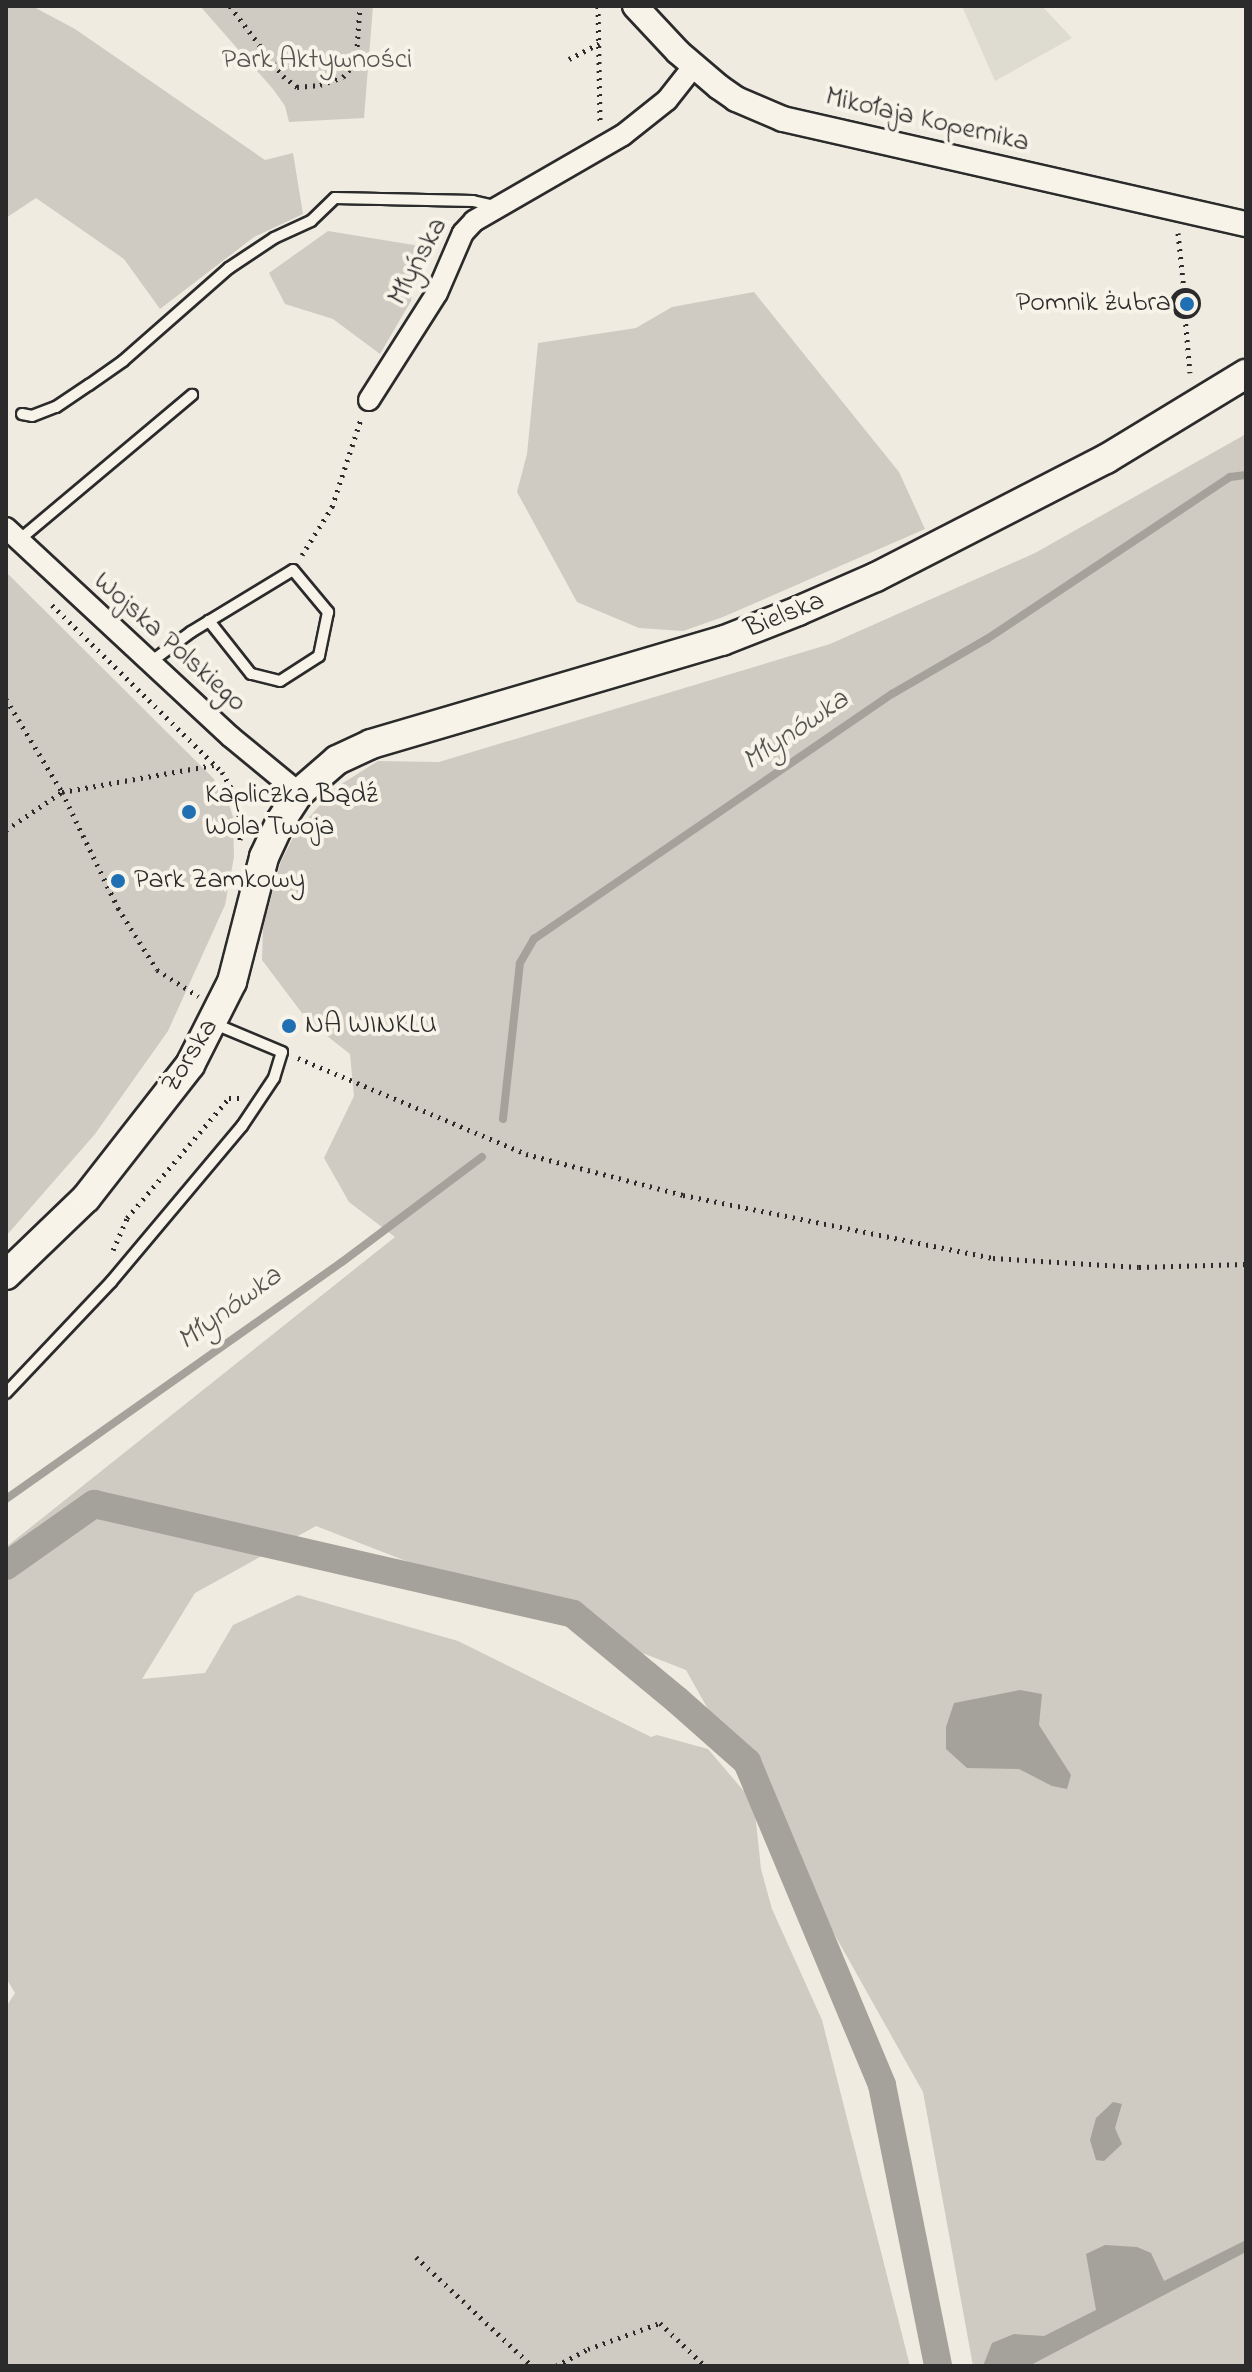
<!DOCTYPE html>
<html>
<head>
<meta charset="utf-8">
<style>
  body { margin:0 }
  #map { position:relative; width:1252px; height:2372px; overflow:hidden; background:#efebe0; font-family:"Indie Flower",sans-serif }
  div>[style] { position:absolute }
  .built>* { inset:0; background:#dedbd1 }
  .green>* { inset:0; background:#cfcbc2 }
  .water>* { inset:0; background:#a4a29a }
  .stream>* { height:8px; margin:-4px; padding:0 4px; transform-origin:4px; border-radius:4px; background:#a4a29a }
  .canal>* { height:28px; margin:-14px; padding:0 14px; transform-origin:14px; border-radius:14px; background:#a4a29a }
  .path>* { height:5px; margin-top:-2.5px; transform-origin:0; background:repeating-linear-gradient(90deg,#2b2b2b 0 2px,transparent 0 8px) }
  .path>.ring { margin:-2.5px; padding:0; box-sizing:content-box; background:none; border:5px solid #2b2b2b; border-radius:50% }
  .roads { filter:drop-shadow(2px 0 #2b2b2b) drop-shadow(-2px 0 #2b2b2b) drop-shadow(0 2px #2b2b2b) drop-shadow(0 -2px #2b2b2b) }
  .service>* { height:10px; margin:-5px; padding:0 5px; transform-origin:5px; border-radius:5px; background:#f7f3e8 }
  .minor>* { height:20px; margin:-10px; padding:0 10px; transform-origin:10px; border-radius:10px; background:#f7f3e8 }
  .tertiary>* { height:24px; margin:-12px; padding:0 12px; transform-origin:12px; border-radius:12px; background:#f7f3e8 }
  .secondary>* { height:28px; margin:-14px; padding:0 14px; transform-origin:14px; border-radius:14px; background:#f7f3e8 }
  .dots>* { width:22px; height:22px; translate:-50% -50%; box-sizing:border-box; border:4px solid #f7f3e8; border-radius:50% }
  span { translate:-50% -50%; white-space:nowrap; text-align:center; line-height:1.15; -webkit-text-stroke:8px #f7f3e8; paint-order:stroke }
  .park-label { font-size:28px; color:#545351 }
  .street-label { font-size:28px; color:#2b2b2b }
  .poi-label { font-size:28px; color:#2b2b2b }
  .right { translate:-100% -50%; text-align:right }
  .left { translate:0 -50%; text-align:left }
  .water-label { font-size:30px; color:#555552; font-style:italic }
  .frame { position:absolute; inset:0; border:8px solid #2b2b2b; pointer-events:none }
</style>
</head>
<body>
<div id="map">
  <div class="built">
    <i style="clip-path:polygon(962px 6px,1042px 6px,1072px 38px,995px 81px)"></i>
  </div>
  <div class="green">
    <i style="clip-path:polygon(6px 6px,32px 6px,75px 29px,265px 160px,293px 153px,303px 214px,254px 237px,160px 309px,124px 259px,36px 198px,6px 218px)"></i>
    <i style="clip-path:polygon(200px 6px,373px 6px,364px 118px,289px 122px,285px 106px,273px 89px)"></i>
    <i style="clip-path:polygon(328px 231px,420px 246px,411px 301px,380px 354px,333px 319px,285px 304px,269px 273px)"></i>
    <i style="clip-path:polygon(754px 292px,899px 472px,925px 529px,723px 617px,683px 631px,639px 628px,577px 602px,517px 492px,527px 454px,538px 343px,636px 328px,672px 307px)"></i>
    <i style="clip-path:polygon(1246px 434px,1246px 2366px,973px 2366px,923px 2092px,686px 1670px,316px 1526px,195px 1593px,142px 1679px,205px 1673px,233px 1625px,298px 1595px,458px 1641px,651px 1737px,657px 1735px,708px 1749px,754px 1803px,761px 1869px,772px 1909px,822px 2020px,910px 2366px,6px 2366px,6px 2007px,15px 1993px,6px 1978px,6px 1547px,395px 1237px,349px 1202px,324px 1158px,354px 1096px,350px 1054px,308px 1021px,262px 960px,263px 927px,281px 861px,296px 832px,335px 788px,378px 761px,439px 762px,830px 644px,1035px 553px)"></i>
    <i style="clip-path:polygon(6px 572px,213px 778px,226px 795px,233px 817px,234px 857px,225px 905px,168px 1031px,95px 1134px,6px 1236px)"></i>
  </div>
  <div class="water">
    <i style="clip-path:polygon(1020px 1690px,1042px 1694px,1039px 1725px,1071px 1775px,1067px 1789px,1052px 1786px,1019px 1769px,967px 1768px,946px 1749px,946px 1727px,954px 1703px)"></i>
    <i style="clip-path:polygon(1113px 2102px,1122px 2104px,1115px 2128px,1122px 2144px,1104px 2161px,1096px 2160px,1090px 2140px,1096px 2118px)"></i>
    <i style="clip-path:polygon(1246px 2240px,1246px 2252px,1029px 2366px,983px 2366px,992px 2343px,1014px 2334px,1044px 2336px,1096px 2310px,1086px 2254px,1105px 2245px,1137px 2247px,1151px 2253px,1164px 2281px)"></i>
  </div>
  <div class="stream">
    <i style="left:503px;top:1119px;width:157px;rotate:-83.8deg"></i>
    <i style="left:520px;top:963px;width:28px;rotate:-60deg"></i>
    <i style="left:534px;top:939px;width:434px;rotate:-34.4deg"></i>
    <i style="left:892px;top:694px;width:110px;rotate:-30.1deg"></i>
    <i style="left:987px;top:639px;width:292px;rotate:-33.7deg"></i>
    <i style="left:1230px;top:477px;width:16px;rotate:-7deg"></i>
    <i style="left:6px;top:1499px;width:411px;rotate:-35.2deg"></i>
    <i style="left:342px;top:1262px;width:175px;rotate:-36.9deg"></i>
  </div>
  <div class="canal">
    <i style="left:6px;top:1566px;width:108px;rotate:-35.2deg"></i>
    <i style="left:94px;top:1504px;width:491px;rotate:12.9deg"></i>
    <i style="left:573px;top:1614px;width:135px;rotate:39.6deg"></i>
    <i style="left:677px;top:1700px;width:94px;rotate:41.5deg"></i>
    <i style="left:747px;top:1762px;width:350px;rotate:67.3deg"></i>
    <i style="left:882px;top:2085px;width:287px;rotate:78.7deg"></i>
  </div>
  <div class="path">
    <i style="left:230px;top:6px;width:88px;rotate:52.9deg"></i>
    <i style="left:283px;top:76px;width:18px;rotate:38deg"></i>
    <i style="left:297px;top:87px;width:23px;rotate:-5deg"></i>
    <i style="left:320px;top:85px;width:24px;rotate:-19deg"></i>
    <i style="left:343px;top:77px;width:20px;rotate:-49deg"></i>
    <i style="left:356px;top:62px;width:56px;rotate:-85.9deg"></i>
    <i style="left:598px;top:6px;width:119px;rotate:89deg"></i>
    <i style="left:569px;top:59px;width:34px;rotate:-27deg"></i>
    <i style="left:1178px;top:233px;width:57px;rotate:84deg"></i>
    <i class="ring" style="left:1172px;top:290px;width:21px;height:21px"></i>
    <i style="left:1185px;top:316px;width:57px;rotate:85deg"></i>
    <i style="left:302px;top:555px;width:57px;rotate:-58deg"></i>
    <i style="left:332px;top:507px;width:93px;rotate:-71.8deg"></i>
    <i style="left:52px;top:605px;width:238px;rotate:44.5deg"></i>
    <i style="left:222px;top:772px;width:22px;rotate:60deg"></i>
    <i style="left:233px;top:791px;width:32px;rotate:76deg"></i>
    <i style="left:241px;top:822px;width:18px;rotate:93deg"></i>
    <i style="left:6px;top:699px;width:109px;rotate:58.9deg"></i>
    <i style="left:62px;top:792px;width:129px;rotate:64.2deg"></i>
    <i style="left:118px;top:908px;width:73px;rotate:57.8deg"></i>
    <i style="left:157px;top:970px;width:49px;rotate:32.4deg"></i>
    <i style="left:6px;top:830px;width:68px;rotate:-34.2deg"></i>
    <i style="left:62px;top:792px;width:154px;rotate:-10.1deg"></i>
    <i style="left:298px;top:1058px;width:247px;rotate:22.8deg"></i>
    <i style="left:526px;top:1154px;width:162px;rotate:14.6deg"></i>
    <i style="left:683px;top:1195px;width:316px;rotate:11.5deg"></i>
    <i style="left:993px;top:1258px;width:146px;rotate:3.5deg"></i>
    <i style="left:1139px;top:1267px;width:107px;rotate:-1.6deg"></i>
    <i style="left:113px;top:1250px;width:35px;rotate:-66deg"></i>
    <i style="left:127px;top:1218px;width:157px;rotate:-49.6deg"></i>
    <i style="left:229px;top:1098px;width:10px"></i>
    <i style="left:416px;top:2257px;width:159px;rotate:43.2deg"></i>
    <i style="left:556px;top:2366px;width:36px;rotate:-28deg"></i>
    <i style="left:588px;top:2349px;width:77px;rotate:-19.9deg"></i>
    <i style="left:660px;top:2323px;width:62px;rotate:43.7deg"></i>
  </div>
  <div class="roads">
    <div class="service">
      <i style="left:22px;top:414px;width:10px;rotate:11deg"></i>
      <i style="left:32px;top:416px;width:26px;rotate:-21deg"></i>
      <i style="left:56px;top:407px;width:40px;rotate:-34deg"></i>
      <i style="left:89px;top:385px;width:42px;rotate:-35.2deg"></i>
      <i style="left:123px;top:361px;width:141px;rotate:-41.3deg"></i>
      <i style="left:229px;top:268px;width:54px;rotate:-33.7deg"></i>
      <i style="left:274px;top:238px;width:41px;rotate:-24.7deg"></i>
      <i style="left:311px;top:221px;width:33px;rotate:-44deg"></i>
      <i style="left:335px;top:198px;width:138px;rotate:1.2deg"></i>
      <i style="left:473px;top:201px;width:26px;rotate:13deg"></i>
      <i style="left:19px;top:540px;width:226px;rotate:-40deg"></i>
      <i style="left:152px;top:661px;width:49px;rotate:-36.6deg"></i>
      <i style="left:191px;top:632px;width:119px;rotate:-31.3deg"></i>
      <i style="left:293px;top:570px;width:55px;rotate:50.2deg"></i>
      <i style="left:328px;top:612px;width:45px;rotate:101.6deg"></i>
      <i style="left:319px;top:656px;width:46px;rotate:147.3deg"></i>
      <i style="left:280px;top:681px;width:30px;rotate:-166deg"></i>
      <i style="left:251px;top:674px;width:68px;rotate:-128.4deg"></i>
      <i style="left:6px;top:1393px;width:153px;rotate:-46.6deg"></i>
      <i style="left:111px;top:1282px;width:204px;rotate:-50deg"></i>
      <i style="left:242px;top:1126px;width:58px;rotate:-56.3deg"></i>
      <i style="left:274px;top:1078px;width:27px;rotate:-73deg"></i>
      <i style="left:282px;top:1052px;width:73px;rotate:-157.3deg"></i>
    </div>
    <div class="minor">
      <i style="left:369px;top:400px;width:127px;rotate:-57.6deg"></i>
      <i style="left:437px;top:293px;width:65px;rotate:-66.6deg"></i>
      <i style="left:463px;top:233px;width:16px;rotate:-47deg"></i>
      <i style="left:474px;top:221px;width:172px;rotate:-30deg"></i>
      <i style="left:623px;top:135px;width:56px;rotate:-38.5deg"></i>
      <i style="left:667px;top:100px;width:42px;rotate:-51.8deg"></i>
      <i style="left:6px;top:528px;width:307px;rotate:42.9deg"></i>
      <i style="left:231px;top:737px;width:88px;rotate:39.5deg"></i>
    </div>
    <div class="tertiary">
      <i style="left:635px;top:6px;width:63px;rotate:46.9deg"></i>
      <i style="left:678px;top:52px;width:54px;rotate:40.5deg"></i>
      <i style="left:719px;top:87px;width:21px;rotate:35deg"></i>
      <i style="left:736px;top:99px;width:51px;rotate:23.1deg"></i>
      <i style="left:783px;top:119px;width:475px;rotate:12.8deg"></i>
    </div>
    <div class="secondary">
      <i style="left:6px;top:1275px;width:111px;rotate:-43.9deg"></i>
      <i style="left:86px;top:1198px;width:169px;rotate:-52deg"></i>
      <i style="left:190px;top:1065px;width:93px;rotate:-63.2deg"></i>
      <i style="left:232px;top:982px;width:129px;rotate:-75.6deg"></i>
      <i style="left:264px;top:857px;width:38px;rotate:-65deg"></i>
      <i style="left:280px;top:822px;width:35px;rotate:-57deg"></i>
      <i style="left:299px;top:793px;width:50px;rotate:-41deg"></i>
      <i style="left:337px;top:760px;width:38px;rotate:-25deg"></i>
      <i style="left:371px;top:744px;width:366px;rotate:-16.4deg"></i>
      <i style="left:722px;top:641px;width:82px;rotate:-21.5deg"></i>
      <i style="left:798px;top:611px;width:85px;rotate:-23.6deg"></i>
      <i style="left:876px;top:577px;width:259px;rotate:-27.2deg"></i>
      <i style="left:1106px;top:459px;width:164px;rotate:-31.3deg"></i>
    </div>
  </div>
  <div class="dots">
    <i style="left:1187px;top:304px;background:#1f6fb2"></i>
    <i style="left:189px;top:812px;background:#1f6fb2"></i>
    <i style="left:118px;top:881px;background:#1f6fb2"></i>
    <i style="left:289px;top:1026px;background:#1f6fb2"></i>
  </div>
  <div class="park-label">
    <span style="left:317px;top:61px">Park Aktywności</span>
  </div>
  <div class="street-label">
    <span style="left:927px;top:121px;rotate:13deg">Mikołaja Kopernika</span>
    <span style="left:419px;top:262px;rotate:-62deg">Młyńska</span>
    <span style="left:785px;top:616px;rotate:-22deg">Bielska</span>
    <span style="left:169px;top:643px;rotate:42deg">Wojska Polskiego</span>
    <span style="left:191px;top:1056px;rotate:-58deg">Żorska</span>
  </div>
  <div class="poi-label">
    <span class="right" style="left:1171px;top:304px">Pomnik żubra</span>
    <span class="left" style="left:205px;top:812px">Kapliczka Bądź<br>Wola Twoja</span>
    <span class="left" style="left:134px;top:881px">Park Zamkowy</span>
    <span class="left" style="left:305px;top:1026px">NA WINKLU</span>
  </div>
  <div class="water-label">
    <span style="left:796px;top:731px;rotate:-34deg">Młynówka</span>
    <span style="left:230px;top:1309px;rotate:-36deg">Młynówka</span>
  </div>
  <div class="frame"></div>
</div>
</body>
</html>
